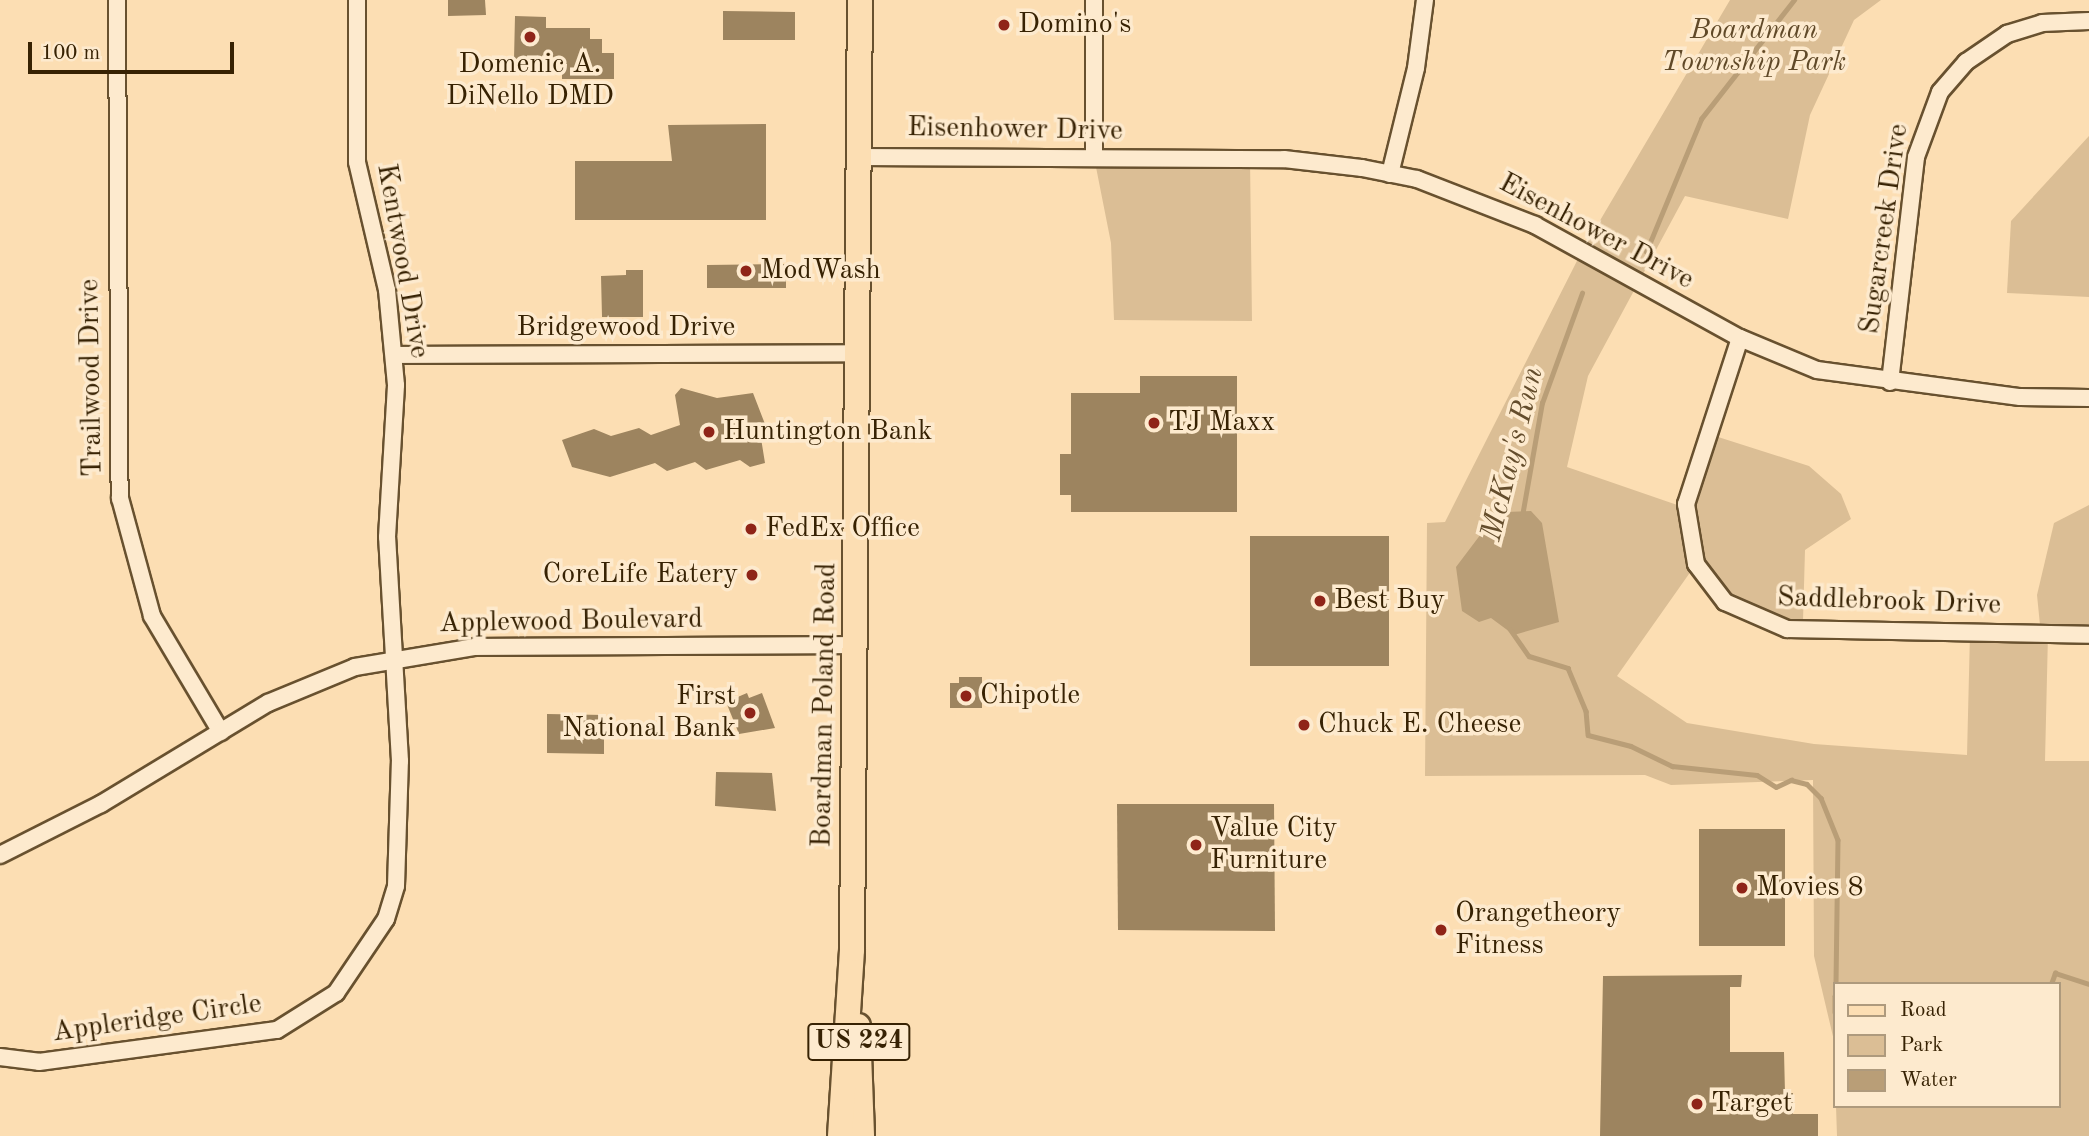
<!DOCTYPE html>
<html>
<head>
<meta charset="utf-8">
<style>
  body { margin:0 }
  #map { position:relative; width:2089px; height:1136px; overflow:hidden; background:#fcdeb3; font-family:"Old Standard TT",serif }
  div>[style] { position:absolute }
  .green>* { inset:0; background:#dbbe95 }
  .water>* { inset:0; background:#b99e77 }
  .stream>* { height:4.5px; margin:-2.25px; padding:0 2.25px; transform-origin:2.25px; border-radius:2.25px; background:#b99e77 }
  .building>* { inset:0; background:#9d845f }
  .roads { filter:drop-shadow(2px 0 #68512f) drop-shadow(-2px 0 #68512f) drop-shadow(0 2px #68512f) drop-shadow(0 -2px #68512f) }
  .minor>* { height:16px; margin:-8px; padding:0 8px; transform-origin:8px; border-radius:8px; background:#fdeace }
  .primary>* { height:24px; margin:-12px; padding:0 12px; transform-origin:12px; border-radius:12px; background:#fcdeb3 }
  .dots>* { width:19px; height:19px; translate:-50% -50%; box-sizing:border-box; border:4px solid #fdeace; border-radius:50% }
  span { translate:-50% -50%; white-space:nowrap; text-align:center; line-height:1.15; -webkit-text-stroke:7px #fdeace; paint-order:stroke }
  .shield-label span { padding:2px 5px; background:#fdeace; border:2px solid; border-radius:5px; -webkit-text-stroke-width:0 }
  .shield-label { font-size:26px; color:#372203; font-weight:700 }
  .poi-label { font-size:28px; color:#372203 }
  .left { translate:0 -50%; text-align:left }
  .right { translate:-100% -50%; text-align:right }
  .park-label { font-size:28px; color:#604928; font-style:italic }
  .street-label { font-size:28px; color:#372203 }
  .water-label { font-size:30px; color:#644d2c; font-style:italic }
  .legend { position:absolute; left:1833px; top:982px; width:228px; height:126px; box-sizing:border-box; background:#fdeace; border:2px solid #ae9a7d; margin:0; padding:9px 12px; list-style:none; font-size:21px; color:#372203 }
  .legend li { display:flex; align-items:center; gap:14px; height:35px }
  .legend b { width:35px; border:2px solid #ae9a7d }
  .scale { position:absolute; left:28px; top:42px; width:206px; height:32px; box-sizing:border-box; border:4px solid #372203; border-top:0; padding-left:9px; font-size:21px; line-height:24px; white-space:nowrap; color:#372203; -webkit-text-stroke:5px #fdeace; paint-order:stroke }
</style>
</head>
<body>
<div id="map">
  <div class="green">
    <i style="clip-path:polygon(1730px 0,1881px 0,1854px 20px,1810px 115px,1788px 219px,1685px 196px,1588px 376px,1567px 467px,1686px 508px,1696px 564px,1617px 676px,1687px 723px,1814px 744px,1967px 755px,1970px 633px,2048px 634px,2045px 761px,2089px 761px,2089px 1136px,1837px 1136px,1836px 1106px,2059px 1106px,2059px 984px,1835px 984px,1835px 1045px,1814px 956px,1813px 780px,1671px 785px,1645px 775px,1425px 776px,1427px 523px,1445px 522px,1582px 251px)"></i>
    <i style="clip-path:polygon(2089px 136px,2089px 297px,2007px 293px,2011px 221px)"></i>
    <i style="clip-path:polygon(1094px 157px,1250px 158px,1252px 321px,1114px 320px,1111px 243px)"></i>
    <i style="clip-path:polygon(1715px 436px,1809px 466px,1841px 494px,1851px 519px,1805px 550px,1803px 621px,1768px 618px,1738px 604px,1699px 554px,1692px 523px,1695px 489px)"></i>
    <i style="clip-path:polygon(2089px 505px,2089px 626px,2040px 625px,2037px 595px,2054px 523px)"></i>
  </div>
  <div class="water">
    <i style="clip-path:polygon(1531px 511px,1542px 523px,1559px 622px,1514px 635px,1491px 618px,1479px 622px,1462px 611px,1456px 567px,1490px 522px,1506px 512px)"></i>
  </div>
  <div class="stream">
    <i style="left:1646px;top:252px;width:144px;rotate:-67.5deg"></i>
    <i style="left:1701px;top:119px;width:151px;rotate:-52deg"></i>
    <i style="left:1522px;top:516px;width:115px;rotate:-80deg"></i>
    <i style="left:1542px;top:403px;width:117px;rotate:-70deg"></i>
    <i style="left:1510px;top:629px;width:33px;rotate:55deg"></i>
    <i style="left:1529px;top:656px;width:41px;rotate:17.1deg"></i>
    <i style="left:1568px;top:668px;width:47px;rotate:67.3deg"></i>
    <i style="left:1586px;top:711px;width:24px;rotate:85deg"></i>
    <i style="left:1588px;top:735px;width:44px;rotate:14.3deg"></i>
    <i style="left:1631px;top:746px;width:46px;rotate:26deg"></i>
    <i style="left:1672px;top:766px;width:85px;rotate:6deg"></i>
    <i style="left:1757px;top:775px;width:22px;rotate:32deg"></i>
    <i style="left:1776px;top:787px;width:17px;rotate:-25deg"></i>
    <i style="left:1791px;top:780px;width:16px;rotate:14deg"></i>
    <i style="left:1807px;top:784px;width:20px;rotate:45deg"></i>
    <i style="left:1821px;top:798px;width:45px;rotate:68deg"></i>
    <i style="left:1838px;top:840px;width:144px;rotate:90.8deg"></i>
    <i style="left:2051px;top:984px;width:12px;rotate:-70deg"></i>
    <i style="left:2055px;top:973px;width:36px;rotate:18deg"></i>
    <i style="left:1835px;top:996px;width:16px;rotate:90deg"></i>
  </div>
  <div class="building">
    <i style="clip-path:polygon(448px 0,485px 0,486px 15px,448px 16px)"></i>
    <i style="clip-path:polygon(723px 11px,795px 12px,795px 40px,723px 40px)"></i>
    <i style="clip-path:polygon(515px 16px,546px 17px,546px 28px,590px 28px,590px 39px,602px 39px,602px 53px,614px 53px,614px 79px,562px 79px,562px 57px,514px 59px)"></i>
    <i style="clip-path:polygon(766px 124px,766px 220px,575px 220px,575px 161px,672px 161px,668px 125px)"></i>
    <i style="clip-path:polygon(786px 264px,786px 288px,707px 288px,707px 265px)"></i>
    <i style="clip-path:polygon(626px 270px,643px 270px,643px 317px,602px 317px,601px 276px,626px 275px)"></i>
    <i style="clip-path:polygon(1140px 376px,1237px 376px,1237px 512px,1071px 512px,1071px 495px,1060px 495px,1060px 454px,1071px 454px,1071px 393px,1140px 393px)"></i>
    <i style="clip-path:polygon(681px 388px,717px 398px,753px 393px,765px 424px,759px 426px,765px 463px,750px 467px,740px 460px,706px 470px,695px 462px,667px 471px,655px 463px,610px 477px,572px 467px,562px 440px,594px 429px,611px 436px,639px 428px,651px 435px,680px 425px,675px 395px)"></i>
    <i style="clip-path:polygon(1250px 536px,1389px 536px,1389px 666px,1250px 666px)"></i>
    <i style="clip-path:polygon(959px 677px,982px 677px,982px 708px,950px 708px,950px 683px,959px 683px)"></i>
    <i style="clip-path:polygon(747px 693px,749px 698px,762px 693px,775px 728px,739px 734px,726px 702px)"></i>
    <i style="clip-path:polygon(547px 714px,604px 715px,604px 754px,547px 753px)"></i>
    <i style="clip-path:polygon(716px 772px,772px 773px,776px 811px,715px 806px)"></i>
    <i style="clip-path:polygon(1117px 804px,1274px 804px,1275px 931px,1118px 930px)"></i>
    <i style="clip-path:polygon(1699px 829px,1785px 829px,1785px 946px,1699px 946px)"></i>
    <i style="clip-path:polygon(1742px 975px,1741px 987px,1730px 987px,1730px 1052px,1784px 1052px,1785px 1093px,1793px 1093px,1793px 1114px,1818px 1114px,1818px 1136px,1600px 1136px,1603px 976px)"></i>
  </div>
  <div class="roads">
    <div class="minor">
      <i style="left:117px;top:0;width:498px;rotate:89.7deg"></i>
      <i style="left:120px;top:498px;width:122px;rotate:74.8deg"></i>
      <i style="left:152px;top:616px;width:135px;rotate:59.3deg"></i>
      <i style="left:859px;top:157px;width:425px;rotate:0.3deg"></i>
      <i style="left:1284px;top:159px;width:79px;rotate:6.6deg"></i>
      <i style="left:1362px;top:168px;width:56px;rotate:11.3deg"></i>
      <i style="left:1417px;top:179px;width:127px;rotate:21.3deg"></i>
      <i style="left:1535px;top:225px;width:234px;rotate:28.9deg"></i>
      <i style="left:1740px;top:338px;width:83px;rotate:22.6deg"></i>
      <i style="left:1817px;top:370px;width:205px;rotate:7.6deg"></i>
      <i style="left:2020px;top:397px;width:69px;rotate:0.8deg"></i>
      <i style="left:1094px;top:157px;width:157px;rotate:-90deg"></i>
      <i style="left:1390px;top:174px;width:109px;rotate:-76.2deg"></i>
      <i style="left:1416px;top:68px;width:69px;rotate:-82.5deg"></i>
      <i style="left:1740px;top:338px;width:175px;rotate:108deg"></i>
      <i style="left:1686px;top:504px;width:61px;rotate:80.5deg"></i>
      <i style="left:1696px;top:564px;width:48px;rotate:52.7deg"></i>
      <i style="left:1725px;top:602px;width:68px;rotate:23.5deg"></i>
      <i style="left:1787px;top:629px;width:302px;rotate:1.1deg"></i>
      <i style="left:394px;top:355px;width:464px;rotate:-0.2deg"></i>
      <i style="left:1890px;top:382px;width:226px;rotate:-83.4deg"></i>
      <i style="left:1916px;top:157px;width:69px;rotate:-69.7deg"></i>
      <i style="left:1940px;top:92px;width:40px;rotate:-49deg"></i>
      <i style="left:1966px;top:62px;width:50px;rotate:-34.3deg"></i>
      <i style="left:2007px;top:34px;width:37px;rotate:-17deg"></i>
      <i style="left:2042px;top:23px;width:47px;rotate:-2.4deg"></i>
      <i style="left:0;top:855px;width:113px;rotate:-26.8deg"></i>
      <i style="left:101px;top:804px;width:195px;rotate:-31.2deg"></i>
      <i style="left:268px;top:703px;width:94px;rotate:-22.5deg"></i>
      <i style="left:355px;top:667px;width:122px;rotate:-9.5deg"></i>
      <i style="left:475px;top:647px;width:381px;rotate:-0.3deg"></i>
      <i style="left:0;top:1057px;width:39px;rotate:7deg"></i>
      <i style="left:39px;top:1062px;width:240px;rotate:-7.7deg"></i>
      <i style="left:277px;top:1030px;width:70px;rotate:-32.1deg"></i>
      <i style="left:336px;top:993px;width:89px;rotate:-56deg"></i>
      <i style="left:386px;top:919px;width:34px;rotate:-73deg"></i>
      <i style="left:396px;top:886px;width:125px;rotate:-88.2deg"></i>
      <i style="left:400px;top:761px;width:224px;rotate:-93.3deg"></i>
      <i style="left:387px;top:537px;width:152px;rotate:-86.6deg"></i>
      <i style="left:396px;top:385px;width:95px;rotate:-95.4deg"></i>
      <i style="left:387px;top:290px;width:131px;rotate:-103.2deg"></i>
      <i style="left:357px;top:162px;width:162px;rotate:-90deg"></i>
    </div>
    <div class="primary">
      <i style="left:858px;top:1026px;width:110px;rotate:87.9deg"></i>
      <i style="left:840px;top:1136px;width:187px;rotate:-86.3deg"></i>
      <i style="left:852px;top:949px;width:949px;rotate:-89.52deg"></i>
    </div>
  </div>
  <div class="dots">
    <i style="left:1004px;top:25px;background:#8f2418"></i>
    <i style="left:530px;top:37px;background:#8f2418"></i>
    <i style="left:746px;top:271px;background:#8f2418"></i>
    <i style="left:1154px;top:423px;background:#8f2418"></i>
    <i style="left:709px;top:432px;background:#8f2418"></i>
    <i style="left:751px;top:529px;background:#8f2418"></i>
    <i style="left:752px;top:575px;background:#8f2418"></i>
    <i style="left:1320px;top:601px;background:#8f2418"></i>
    <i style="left:966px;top:696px;background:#8f2418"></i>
    <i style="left:750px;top:713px;background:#8f2418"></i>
    <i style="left:1304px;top:725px;background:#8f2418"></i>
    <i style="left:1196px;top:845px;background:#8f2418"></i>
    <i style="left:1742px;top:888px;background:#8f2418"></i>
    <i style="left:1441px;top:930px;background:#8f2418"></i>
    <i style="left:1697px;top:1104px;background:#8f2418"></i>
  </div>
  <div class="shield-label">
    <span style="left:859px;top:1042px">US 224</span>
  </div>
  <div class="poi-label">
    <span class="left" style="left:1018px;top:25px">Domino's</span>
    <span style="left:530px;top:81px">Domenic A.<br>DiNello DMD</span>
    <span class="left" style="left:760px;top:271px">ModWash</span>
    <span class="left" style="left:1168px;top:423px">TJ Maxx</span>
    <span class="left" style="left:723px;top:432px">Huntington Bank</span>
    <span class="left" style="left:765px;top:529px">FedEx Office</span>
    <span class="right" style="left:738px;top:575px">CoreLife Eatery</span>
    <span class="left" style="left:1334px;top:601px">Best Buy</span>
    <span class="left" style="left:980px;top:696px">Chipotle</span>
    <span class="right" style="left:736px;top:713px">First<br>National Bank</span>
    <span class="left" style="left:1318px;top:725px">Chuck E. Cheese</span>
    <span class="left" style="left:1210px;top:845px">Value City<br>Furniture</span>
    <span class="left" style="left:1756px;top:888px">Movies 8</span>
    <span class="left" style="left:1455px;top:930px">Orangetheory<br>Fitness</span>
    <span class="left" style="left:1711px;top:1104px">Target</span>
  </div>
  <div class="park-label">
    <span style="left:1754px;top:47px">Boardman<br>Township Park</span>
  </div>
  <div class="street-label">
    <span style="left:1015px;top:130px;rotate:1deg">Eisenhower Drive</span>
    <span style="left:1885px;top:229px;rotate:-82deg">Sugarcreek Drive</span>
    <span style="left:1596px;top:232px;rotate:28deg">Eisenhower Drive</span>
    <span style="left:402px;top:261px;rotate:80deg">Kentwood Drive</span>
    <span style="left:626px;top:328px">Bridgewood Drive</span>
    <span style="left:92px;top:378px;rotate:-91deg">Trailwood Drive</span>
    <span style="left:1889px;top:602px;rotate:2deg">Saddlebrook Drive</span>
    <span style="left:571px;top:622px;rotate:-1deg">Applewood Boulevard</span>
    <span style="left:825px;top:705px;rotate:-89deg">Boardman Poland Road</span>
    <span style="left:157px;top:1019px;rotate:-8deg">Appleridge Circle</span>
  </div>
  <div class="water-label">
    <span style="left:1513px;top:454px;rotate:-76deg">McKay's Run</span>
  </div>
  <ul class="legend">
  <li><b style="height:9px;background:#fcdeb3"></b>Road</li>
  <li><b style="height:19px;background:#dbbe95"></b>Park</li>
  <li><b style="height:19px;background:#b99e77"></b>Water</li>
  </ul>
  <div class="scale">100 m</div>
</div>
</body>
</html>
